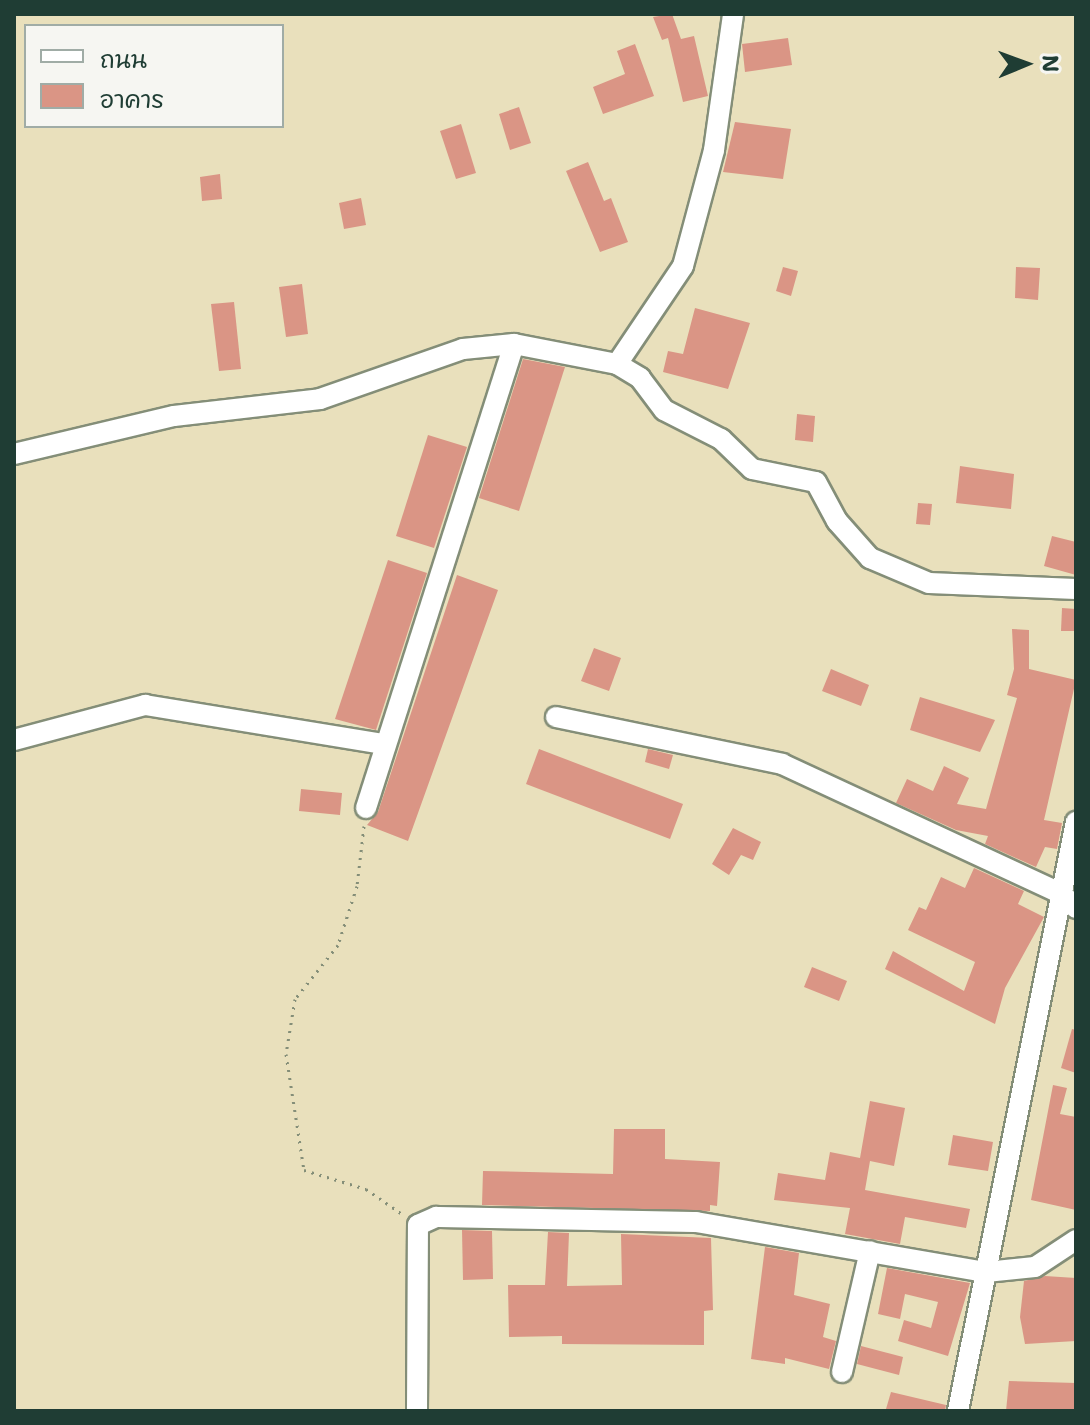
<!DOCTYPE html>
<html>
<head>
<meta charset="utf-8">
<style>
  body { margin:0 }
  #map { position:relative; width:1090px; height:1425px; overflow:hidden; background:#e9e0bc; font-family:"Shantell Sans","Playpen Sans Thai",sans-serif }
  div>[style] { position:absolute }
  .building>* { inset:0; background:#da9585 }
  .path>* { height:3px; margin-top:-1.5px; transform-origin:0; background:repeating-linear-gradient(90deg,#848e78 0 2px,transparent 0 8px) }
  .roads { filter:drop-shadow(2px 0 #848e78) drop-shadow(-2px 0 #848e78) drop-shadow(0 2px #848e78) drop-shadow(0 -2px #848e78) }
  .minor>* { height:20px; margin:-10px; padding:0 10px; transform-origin:10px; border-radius:10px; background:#fff }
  span { translate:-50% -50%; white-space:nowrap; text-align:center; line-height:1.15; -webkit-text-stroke:6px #f6f6f2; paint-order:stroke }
  .frame { position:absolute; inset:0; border:16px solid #1f3d34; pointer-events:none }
  .legend { position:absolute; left:24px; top:24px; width:260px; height:104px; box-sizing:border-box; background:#f6f6f2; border:2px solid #a0aca6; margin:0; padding:10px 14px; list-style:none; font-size:24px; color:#1f3d34 }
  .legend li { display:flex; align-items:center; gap:16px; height:40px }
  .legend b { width:40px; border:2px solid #a0aca6 }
  .north { position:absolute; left:986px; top:24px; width:80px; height:80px; -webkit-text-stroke:6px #f6f6f2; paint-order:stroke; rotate:89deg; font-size:22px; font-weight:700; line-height:32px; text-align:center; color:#1f3d34 }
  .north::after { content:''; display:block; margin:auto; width:28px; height:36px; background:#1f3d34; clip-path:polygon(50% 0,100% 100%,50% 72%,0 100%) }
</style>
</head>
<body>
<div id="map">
  <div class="building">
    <i style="clip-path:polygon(672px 14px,681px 39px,694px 36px,708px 96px,683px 102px,668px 38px,662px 40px,653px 17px)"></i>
    <i style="clip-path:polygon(788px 38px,792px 65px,745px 72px,742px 44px)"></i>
    <i style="clip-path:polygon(635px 44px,654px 96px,603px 114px,593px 87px,625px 74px,617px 51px)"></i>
    <i style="clip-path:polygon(519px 107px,531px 143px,510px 150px,499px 114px)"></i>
    <i style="clip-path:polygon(735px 122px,791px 129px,783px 179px,723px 172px)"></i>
    <i style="clip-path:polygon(461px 124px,476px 173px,456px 179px,440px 131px)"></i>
    <i style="clip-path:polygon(588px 162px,604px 201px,611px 198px,628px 242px,600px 252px,566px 171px)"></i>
    <i style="clip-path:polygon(220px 174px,222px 199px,202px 201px,200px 177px)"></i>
    <i style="clip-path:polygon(361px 198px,366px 225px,344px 229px,339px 203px)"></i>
    <i style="clip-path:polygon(783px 267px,798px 271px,791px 296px,776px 291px)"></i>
    <i style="clip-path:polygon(1016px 267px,1040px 268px,1038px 300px,1015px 298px)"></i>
    <i style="clip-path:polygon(302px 284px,308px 334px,286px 337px,279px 287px)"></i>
    <i style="clip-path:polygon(234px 302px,241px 369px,219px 371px,211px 304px)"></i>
    <i style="clip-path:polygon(695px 308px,750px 323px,728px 389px,663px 372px,668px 351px,683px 354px)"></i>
    <i style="clip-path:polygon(523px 359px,565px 367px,519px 511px,479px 498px)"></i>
    <i style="clip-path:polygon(797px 414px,815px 416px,813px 442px,795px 440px)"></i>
    <i style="clip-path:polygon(428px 435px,467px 447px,434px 548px,396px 536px)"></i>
    <i style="clip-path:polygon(960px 466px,1014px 474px,1011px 509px,956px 503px)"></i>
    <i style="clip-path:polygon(918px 503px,932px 504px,930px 525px,916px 524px)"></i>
    <i style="clip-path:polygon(1052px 536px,1076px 542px,1076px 575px,1044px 566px)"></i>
    <i style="clip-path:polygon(388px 560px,427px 573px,376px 730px,335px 719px)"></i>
    <i style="clip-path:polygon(457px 575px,498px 590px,408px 841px,367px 825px,378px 812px)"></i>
    <i style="clip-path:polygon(1062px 608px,1076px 609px,1076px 631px,1061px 631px)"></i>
    <i style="clip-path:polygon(1012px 629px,1029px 630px,1029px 669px,1076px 680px,1044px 820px,1062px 823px,1057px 849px,1045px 847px,1036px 867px,985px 844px,988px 836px,956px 830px,896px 803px,907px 779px,933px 791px,944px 766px,969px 778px,957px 804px,986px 809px,1017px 698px,1007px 695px,1014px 669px)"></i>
    <i style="clip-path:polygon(594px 648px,621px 658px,609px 691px,581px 681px)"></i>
    <i style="clip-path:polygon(831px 669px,869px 685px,861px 706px,822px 691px)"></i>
    <i style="clip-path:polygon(920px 697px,995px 720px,980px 752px,910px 730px)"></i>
    <i style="clip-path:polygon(539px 749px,683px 804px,670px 839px,526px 784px)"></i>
    <i style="clip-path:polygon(648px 749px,673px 755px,669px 769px,645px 762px)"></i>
    <i style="clip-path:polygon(301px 789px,342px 793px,340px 815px,299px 811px)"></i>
    <i style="clip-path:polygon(733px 828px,761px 842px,753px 860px,741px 855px,729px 875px,712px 864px)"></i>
    <i style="clip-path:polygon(974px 868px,1024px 891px,1018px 904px,1044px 917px,1005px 988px,995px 1024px,885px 969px,893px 951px,964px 991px,975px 962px,908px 930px,919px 907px,926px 910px,941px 877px,965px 888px)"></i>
    <i style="clip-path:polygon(812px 967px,847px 981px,839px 1001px,804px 987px)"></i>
    <i style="clip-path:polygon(1072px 1029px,1076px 1030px,1076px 1073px,1061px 1068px)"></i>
    <i style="clip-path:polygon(1053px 1085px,1067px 1088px,1060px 1114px,1076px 1117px,1076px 1210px,1031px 1200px)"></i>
    <i style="clip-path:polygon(870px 1101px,905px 1108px,894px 1166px,870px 1161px,865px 1190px,970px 1209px,966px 1228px,905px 1217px,900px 1244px,845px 1234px,850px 1208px,774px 1200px,778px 1173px,825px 1180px,830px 1152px,860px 1158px)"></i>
    <i style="clip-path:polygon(614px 1129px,665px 1129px,665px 1159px,720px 1162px,717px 1206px,710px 1205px,710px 1211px,482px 1205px,483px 1171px,613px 1174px)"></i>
    <i style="clip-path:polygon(953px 1135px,993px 1142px,988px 1171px,948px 1165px)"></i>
    <i style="clip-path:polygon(462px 1230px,492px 1231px,493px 1279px,463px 1280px)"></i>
    <i style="clip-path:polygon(548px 1232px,569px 1233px,567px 1286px,622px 1285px,621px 1234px,711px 1238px,713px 1310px,704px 1311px,704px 1345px,562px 1344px,562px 1336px,509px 1337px,508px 1285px,545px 1285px)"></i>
    <i style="clip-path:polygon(765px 1247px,799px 1253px,794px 1295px,830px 1304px,823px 1337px,836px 1341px,829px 1369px,785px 1358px,785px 1364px,751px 1359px)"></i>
    <i style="clip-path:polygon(887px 1268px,970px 1283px,948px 1356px,898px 1341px,904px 1320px,931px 1328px,938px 1302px,905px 1294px,900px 1319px,878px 1314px)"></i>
    <i style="clip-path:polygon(1045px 1276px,1076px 1278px,1076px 1341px,1025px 1344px,1020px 1317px,1024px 1281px)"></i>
    <i style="clip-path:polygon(861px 1346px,903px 1357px,899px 1375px,857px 1364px)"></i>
    <i style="clip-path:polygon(1009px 1381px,1076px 1383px,1076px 1411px,1006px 1411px)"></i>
    <i style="clip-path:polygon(891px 1392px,946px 1405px,945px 1411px,886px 1409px)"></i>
  </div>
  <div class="path">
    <i style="left:364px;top:826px;width:60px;rotate:96.7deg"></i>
    <i style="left:357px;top:886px;width:62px;rotate:107.9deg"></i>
    <i style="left:338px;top:945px;width:69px;rotate:128.5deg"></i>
    <i style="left:295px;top:999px;width:56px;rotate:99.3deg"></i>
    <i style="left:286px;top:1054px;width:117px;rotate:81.2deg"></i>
    <i style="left:304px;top:1170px;width:65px;rotate:17deg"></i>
    <i style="left:366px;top:1189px;width:47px;rotate:34.7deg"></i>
  </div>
  <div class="roads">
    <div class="minor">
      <i style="left:617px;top:364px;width:118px;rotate:-56deg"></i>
      <i style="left:683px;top:266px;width:120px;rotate:-75deg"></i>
      <i style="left:714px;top:150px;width:137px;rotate:-82deg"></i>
      <i style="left:14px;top:454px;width:164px;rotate:-13.4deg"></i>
      <i style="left:174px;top:416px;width:147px;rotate:-6.6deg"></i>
      <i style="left:320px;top:399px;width:151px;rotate:-19.3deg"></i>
      <i style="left:463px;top:349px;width:51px;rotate:-5.6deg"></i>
      <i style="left:514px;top:344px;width:105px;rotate:11deg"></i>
      <i style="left:617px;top:364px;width:27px;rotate:31deg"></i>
      <i style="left:640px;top:378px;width:40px;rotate:53deg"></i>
      <i style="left:664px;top:410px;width:64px;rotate:27deg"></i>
      <i style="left:721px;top:439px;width:43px;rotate:44.1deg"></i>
      <i style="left:752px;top:469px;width:65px;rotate:11.5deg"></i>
      <i style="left:816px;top:482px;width:44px;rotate:61.7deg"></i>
      <i style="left:837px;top:521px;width:50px;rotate:48.3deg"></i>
      <i style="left:870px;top:558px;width:64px;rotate:23deg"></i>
      <i style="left:929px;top:583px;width:147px;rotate:2.3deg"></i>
      <i style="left:556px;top:717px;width:231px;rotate:11.7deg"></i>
      <i style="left:782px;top:764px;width:309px;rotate:24.9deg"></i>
      <i style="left:1062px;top:894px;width:20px;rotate:45deg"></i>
      <i style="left:14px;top:740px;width:136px;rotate:-15deg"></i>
      <i style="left:145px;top:705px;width:242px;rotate:9.3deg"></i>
      <i style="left:366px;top:808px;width:487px;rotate:-72.3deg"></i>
      <i style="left:842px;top:1372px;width:124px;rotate:-77deg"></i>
      <i style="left:417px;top:1411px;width:186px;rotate:-89.7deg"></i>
      <i style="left:418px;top:1225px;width:20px;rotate:-24deg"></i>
      <i style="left:436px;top:1217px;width:260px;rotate:1.1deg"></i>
      <i style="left:696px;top:1222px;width:294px;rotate:9.8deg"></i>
      <i style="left:986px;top:1272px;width:49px;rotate:-5.8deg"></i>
      <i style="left:1035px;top:1267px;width:49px;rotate:-33.4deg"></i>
      <i style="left:958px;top:1411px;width:601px;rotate:-78.67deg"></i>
    </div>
  </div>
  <div class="frame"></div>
  <ul class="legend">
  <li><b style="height:10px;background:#fff"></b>ถนน</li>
  <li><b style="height:22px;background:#da9585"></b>อาคาร</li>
  </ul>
  <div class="north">N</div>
</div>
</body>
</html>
